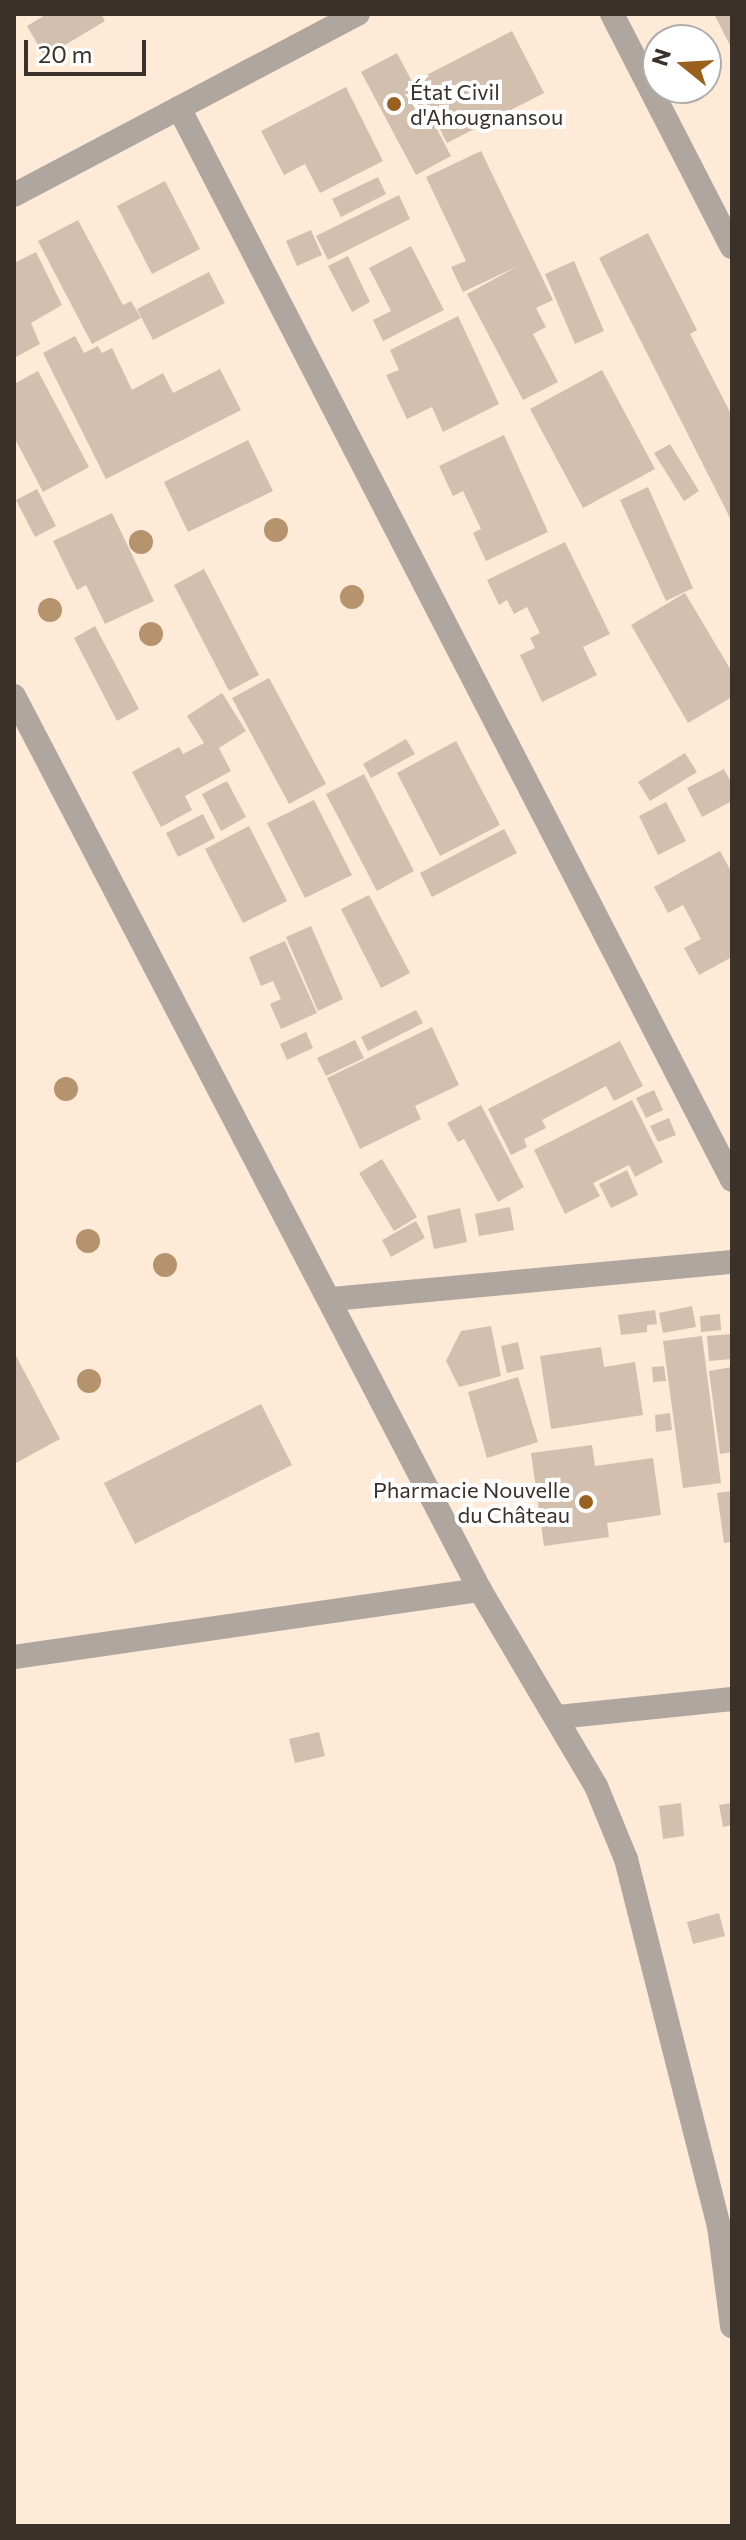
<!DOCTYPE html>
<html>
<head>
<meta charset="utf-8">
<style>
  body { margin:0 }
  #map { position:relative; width:746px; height:2540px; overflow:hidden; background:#feead7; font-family:Commissioner,sans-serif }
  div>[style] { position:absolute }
  .building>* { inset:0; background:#d2bfad }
  .minor>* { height:24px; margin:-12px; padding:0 12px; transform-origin:12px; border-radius:12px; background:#afa79f }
  .trees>* { width:24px; height:24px; margin:-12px; border-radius:50%; background:#b5936d }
  .dots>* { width:22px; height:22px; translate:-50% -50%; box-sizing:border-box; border:4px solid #fff; border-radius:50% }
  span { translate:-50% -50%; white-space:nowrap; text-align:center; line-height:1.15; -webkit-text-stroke:8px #fff; paint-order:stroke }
  .poi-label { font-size:22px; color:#39312a }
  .left { translate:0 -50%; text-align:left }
  .right { translate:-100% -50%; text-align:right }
  .frame { position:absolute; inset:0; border:16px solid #39312a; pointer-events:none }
  .north { position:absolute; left:642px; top:24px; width:80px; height:80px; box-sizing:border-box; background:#fff; border:2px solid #b0adaa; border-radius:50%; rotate:288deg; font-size:22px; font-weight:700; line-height:32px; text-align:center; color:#39312a }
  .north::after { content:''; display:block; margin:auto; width:28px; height:36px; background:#99611d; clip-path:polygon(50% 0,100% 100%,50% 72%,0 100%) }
  .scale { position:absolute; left:24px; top:40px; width:122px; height:36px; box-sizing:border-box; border:4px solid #39312a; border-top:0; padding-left:10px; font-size:24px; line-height:28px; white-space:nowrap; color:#39312a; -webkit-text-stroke:6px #fff; paint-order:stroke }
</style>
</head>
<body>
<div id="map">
  <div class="building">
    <i style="clip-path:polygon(47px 14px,101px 14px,105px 21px,45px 57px,27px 26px)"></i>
    <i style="clip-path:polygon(714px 14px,732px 14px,732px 49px)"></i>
    <i style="clip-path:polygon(512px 31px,544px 93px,447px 143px,415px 81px)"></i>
    <i style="clip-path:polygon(397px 53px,451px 156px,416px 175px,361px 72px)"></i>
    <i style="clip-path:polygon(346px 87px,383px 161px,320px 193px,305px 164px,284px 175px,261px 131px)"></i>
    <i style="clip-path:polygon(481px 151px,553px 300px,536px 308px,546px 327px,533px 334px,558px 382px,523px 400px,467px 294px,518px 266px,463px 292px,451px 267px,466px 261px,426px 177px)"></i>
    <i style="clip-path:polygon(378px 177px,386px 194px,341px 217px,332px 199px)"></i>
    <i style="clip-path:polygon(165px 181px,200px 249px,152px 274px,117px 206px)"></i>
    <i style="clip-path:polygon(399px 195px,410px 219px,328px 260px,316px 236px)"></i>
    <i style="clip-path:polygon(78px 220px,123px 305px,131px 301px,141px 318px,92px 344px,38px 241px)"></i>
    <i style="clip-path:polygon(311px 230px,322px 255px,297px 266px,286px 241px)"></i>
    <i style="clip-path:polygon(648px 233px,697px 330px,690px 334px,732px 416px,732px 522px,599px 258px)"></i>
    <i style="clip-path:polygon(411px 246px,444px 310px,383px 341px,373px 320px,391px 311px,369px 268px)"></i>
    <i style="clip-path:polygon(36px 252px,62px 305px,31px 323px,40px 344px,14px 358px,14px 263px)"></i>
    <i style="clip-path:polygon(348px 256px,370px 302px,352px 312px,328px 266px)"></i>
    <i style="clip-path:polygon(574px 261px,604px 331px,575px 344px,545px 274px)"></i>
    <i style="clip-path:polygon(209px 272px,225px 303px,153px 340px,137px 309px)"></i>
    <i style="clip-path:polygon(458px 316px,499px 404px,443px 432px,432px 407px,407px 419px,386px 375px,399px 370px,390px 350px)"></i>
    <i style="clip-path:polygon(75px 336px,84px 353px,98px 346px,102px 353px,112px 348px,132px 390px,163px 373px,173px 393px,220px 369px,241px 410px,106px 479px,43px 353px)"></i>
    <i style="clip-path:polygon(602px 370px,655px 469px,583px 508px,530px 409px)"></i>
    <i style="clip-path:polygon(38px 371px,89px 467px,43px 492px,14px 437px,14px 384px)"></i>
    <i style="clip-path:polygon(504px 435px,548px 532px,486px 561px,473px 533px,481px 529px,463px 491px,453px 496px,439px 466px)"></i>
    <i style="clip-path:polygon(248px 440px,273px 491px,188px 532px,164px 482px)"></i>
    <i style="clip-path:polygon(670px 444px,699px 491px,684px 501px,654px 453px)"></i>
    <i style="clip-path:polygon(648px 487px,693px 588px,666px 601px,620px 500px)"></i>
    <i style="clip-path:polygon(37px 489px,56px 526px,35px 537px,16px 500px)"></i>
    <i style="clip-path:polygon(112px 513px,154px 601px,105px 624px,86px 585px,77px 590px,53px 541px)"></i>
    <i style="clip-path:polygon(565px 542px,610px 634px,583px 647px,597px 675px,542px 702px,520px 655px,535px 648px,530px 638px,540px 633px,527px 607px,514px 614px,507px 600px,499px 605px,487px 580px)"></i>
    <i style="clip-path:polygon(204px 569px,259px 675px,229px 691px,174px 585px)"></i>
    <i style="clip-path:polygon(685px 593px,732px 672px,732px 697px,688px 723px,631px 625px)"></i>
    <i style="clip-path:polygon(95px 626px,139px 709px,117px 721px,74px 638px)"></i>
    <i style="clip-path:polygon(269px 678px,326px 784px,289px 804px,232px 698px)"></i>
    <i style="clip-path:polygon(222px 693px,246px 731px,219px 748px,231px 771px,185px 796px,192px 810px,161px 827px,132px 772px,179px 747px,183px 754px,204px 743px,187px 716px)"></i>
    <i style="clip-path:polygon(406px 739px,415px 754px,371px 778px,363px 764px)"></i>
    <i style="clip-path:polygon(456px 741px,500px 825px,440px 856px,397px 773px)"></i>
    <i style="clip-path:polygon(685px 753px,697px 772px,650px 801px,638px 782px)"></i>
    <i style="clip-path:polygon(724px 769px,732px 784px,732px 801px,702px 817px,687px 788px)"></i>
    <i style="clip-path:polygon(364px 774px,414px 871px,377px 891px,326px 794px)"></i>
    <i style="clip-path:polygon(227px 781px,246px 817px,221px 831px,202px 794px)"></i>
    <i style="clip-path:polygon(314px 800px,352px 875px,305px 898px,267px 823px)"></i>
    <i style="clip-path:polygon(666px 802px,686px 841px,658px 855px,639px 816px)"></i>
    <i style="clip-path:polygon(203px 814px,215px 838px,178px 857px,166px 833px)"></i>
    <i style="clip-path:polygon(249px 826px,287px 901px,243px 923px,205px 849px)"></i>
    <i style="clip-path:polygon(504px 829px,517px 853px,432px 897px,420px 873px)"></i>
    <i style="clip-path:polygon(720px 851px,732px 873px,732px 957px,699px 975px,684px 948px,701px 939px,683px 905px,668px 913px,654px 887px)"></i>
    <i style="clip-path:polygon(369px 895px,410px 973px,381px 988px,341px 909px)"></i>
    <i style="clip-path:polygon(311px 926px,343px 999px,318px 1011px,286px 937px)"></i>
    <i style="clip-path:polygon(285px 941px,317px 1013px,281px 1029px,270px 1004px,281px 999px,273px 981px,261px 986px,249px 957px)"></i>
    <i style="clip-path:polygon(416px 1010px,423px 1023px,368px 1051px,361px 1037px)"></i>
    <i style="clip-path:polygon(432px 1027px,459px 1085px,415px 1106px,421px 1119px,360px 1149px,327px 1078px)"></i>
    <i style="clip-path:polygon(306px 1032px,313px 1048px,287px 1060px,280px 1044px)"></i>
    <i style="clip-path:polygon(355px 1040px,364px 1058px,326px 1076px,317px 1058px)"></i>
    <i style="clip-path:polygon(620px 1041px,643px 1086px,614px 1101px,606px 1086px,542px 1120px,546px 1128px,524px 1139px,527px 1147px,511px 1155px,488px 1109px)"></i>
    <i style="clip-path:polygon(654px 1090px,663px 1110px,646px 1118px,636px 1098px)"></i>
    <i style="clip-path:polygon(632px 1100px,663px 1162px,635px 1177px,629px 1165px,593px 1183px,600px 1196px,565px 1214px,534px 1150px)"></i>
    <i style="clip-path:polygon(481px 1105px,524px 1187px,498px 1202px,464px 1139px,458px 1142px,447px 1123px)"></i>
    <i style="clip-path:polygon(669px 1118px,676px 1135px,658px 1142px,650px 1126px)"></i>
    <i style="clip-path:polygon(382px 1159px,417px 1217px,394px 1231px,359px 1173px)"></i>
    <i style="clip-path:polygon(627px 1170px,638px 1195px,611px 1208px,599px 1184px)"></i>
    <i style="clip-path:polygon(510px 1207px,514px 1230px,479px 1236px,475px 1214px)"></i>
    <i style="clip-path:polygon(460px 1208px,467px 1242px,434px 1249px,427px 1216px)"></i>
    <i style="clip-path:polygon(416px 1221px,425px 1238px,391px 1257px,382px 1240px)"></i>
    <i style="clip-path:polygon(692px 1306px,696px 1327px,663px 1333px,659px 1313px)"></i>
    <i style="clip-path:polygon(655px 1310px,657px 1324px,647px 1325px,647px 1332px,621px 1335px,618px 1315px)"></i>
    <i style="clip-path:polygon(720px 1314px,721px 1330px,701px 1332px,700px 1316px)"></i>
    <i style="clip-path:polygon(491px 1326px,501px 1376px,459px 1387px,446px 1361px,461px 1331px)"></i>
    <i style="clip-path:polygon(732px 1334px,732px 1359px,709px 1361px,707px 1336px)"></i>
    <i style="clip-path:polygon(702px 1336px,721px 1483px,683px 1488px,663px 1341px)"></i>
    <i style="clip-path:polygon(518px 1342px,524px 1369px,507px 1373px,501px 1346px)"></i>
    <i style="clip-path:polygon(601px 1347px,604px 1367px,635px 1362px,643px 1415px,551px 1429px,540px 1356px)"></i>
    <i style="clip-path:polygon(14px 1352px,60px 1439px,14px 1464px)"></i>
    <i style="clip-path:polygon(664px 1366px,666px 1381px,653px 1382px,652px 1367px)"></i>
    <i style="clip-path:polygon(732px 1367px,732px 1452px,720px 1454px,709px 1371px)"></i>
    <i style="clip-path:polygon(518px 1377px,538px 1442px,487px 1458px,468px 1392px)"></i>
    <i style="clip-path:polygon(261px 1404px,292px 1465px,135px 1544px,104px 1483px)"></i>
    <i style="clip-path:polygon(670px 1413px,672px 1430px,656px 1432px,655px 1415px)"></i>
    <i style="clip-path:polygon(592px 1445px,595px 1466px,653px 1458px,661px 1515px,607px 1523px,609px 1537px,544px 1546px,531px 1453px)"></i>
    <i style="clip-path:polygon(732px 1491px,732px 1542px,724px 1543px,717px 1493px)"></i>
    <i style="clip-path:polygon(319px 1732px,325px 1756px,295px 1763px,289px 1739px)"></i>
    <i style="clip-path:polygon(681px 1803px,684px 1836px,663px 1839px,659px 1806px)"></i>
    <i style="clip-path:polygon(732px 1803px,732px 1825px,723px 1827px,719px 1805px)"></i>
    <i style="clip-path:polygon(719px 1913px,725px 1936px,693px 1944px,687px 1922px)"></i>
  </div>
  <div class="minor">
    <i style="left:612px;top:14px;width:262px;rotate:62.8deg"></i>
    <i style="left:179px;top:108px;width:1206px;rotate:62.71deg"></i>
    <i style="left:14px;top:195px;width:389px;rotate:-27.8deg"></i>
    <i style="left:14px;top:696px;width:1008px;rotate:62.47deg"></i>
    <i style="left:480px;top:1590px;width:228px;rotate:59.4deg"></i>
    <i style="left:596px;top:1786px;width:79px;rotate:67.7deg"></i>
    <i style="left:626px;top:1859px;width:379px;rotate:75.8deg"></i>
    <i style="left:719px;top:2226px;width:101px;rotate:82.6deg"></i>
    <i style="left:332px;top:1299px;width:402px;rotate:-5.3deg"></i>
    <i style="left:14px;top:1657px;width:471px;rotate:-8.2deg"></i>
    <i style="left:558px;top:1717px;width:175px;rotate:-5.9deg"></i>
  </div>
  <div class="trees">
    <i style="left:276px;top:530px"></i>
    <i style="left:141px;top:542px"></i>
    <i style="left:352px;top:597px"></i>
    <i style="left:50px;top:610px"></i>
    <i style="left:151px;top:634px"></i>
    <i style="left:66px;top:1089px"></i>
    <i style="left:88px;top:1241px"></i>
    <i style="left:165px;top:1265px"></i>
    <i style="left:89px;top:1381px"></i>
  </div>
  <div class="dots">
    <i style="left:394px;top:104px;background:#99611d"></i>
    <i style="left:586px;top:1502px;background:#99611d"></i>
  </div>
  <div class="poi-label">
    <span class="left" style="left:410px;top:104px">État Civil<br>d'Ahougnansou</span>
    <span class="right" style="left:570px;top:1502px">Pharmacie Nouvelle<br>du Château</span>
  </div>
  <div class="frame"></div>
  <div class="north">N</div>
  <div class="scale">20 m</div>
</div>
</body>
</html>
